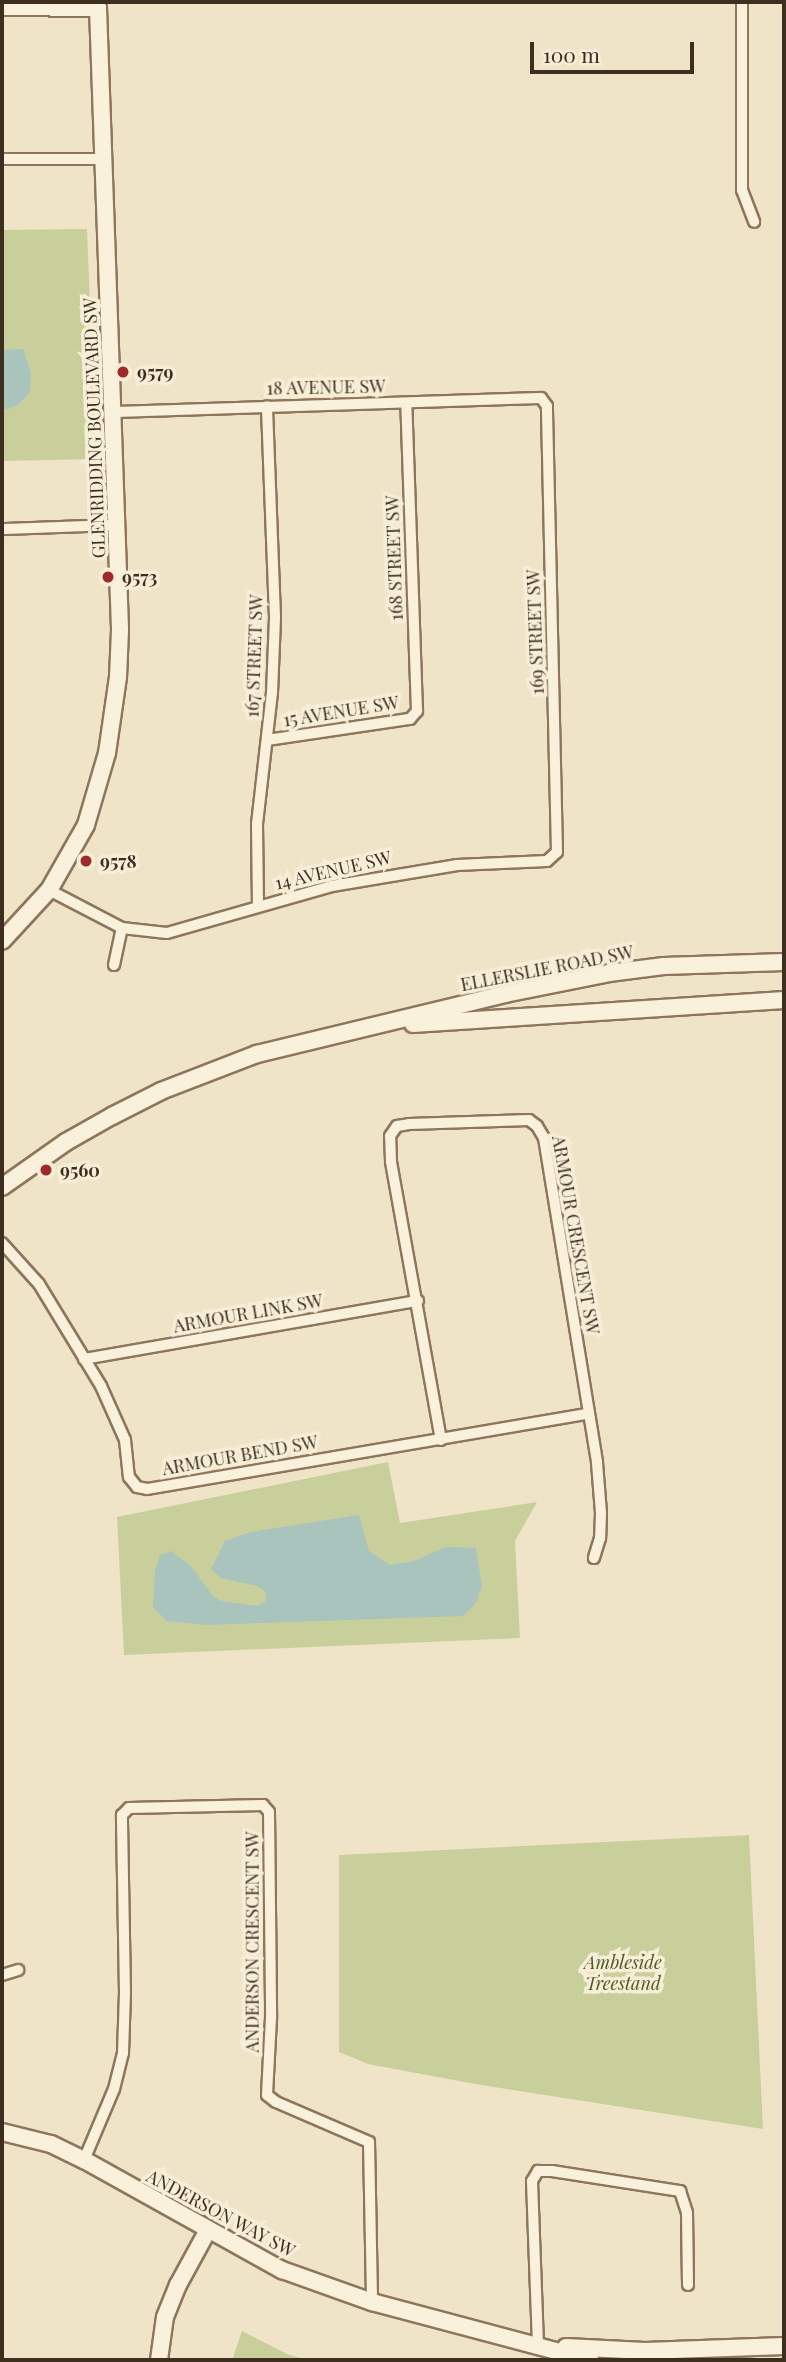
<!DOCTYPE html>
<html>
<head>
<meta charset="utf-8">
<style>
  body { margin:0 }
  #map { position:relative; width:786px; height:2362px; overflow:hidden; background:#f0e4c8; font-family:"Playfair Display",serif }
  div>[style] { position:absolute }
  .green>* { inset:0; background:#c9cf9b }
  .water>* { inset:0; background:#a9c4bc }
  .roads { filter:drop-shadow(2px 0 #8d765c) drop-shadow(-2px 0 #8d765c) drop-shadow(0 2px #8d765c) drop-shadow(0 -2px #8d765c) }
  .street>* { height:10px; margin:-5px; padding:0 5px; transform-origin:5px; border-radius:5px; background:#faf1dc }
  .secondary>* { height:16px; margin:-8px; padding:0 8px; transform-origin:8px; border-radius:8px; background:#faf1dc }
  .dots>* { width:19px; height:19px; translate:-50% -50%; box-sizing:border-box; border:4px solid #f7eed8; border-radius:50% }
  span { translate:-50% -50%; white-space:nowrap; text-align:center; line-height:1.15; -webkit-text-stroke:7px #f7eed8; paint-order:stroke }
  .poi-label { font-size:18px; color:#3d2e20; font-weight:700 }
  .left { translate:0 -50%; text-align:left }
  .street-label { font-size:18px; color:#3d2e20 }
  .park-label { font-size:18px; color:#4d5a26; font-style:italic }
  .frame { position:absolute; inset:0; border:4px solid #3d2e20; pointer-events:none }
  .scale { position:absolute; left:530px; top:42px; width:164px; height:32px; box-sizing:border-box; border:4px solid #3d2e20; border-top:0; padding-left:9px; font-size:21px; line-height:24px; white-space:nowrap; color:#3d2e20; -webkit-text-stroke:5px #f7eed8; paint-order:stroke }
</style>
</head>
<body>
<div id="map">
  <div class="green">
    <i style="clip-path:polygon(87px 229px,96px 459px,2px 461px,2px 230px)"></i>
    <i style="clip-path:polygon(388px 1462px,400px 1523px,537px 1502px,515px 1541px,520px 1638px,124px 1655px,117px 1517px)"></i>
    <i style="clip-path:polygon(749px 1835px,763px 2129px,475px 2084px,368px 2064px,339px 2052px,339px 1855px)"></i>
    <i style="clip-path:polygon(242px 2331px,287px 2354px,307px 2360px,232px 2360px)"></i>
  </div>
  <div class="water">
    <i style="clip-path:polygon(23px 349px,31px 373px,30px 392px,18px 405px,2px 411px,2px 350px)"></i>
    <i style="clip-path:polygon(359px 1515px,369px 1551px,390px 1565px,414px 1561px,446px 1547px,476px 1548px,482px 1587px,474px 1606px,463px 1616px,206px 1625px,167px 1621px,153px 1607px,155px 1571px,160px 1555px,171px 1551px,191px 1566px,212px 1595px,221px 1601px,258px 1606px,266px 1601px,265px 1591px,257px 1586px,221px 1578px,211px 1569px,225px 1541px,250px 1532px)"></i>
  </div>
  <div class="roads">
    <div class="street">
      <i style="left:742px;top:2px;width:188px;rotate:90deg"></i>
      <i style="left:742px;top:190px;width:34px;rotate:69deg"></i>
      <i style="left:2px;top:159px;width:102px"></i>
      <i style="left:2px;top:529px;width:114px;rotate:-2deg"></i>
      <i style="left:267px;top:740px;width:145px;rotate:-8.4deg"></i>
      <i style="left:410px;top:719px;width:11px;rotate:-49deg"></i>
      <i style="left:417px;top:711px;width:308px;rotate:-92deg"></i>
      <i style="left:49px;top:890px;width:82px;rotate:27.5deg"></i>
      <i style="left:122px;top:928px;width:45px;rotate:6.3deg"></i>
      <i style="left:167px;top:933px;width:172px;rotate:-15.9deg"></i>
      <i style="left:332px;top:886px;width:127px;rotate:-9.5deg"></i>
      <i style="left:457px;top:865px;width:90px;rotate:-2.5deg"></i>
      <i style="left:547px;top:861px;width:13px;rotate:-42deg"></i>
      <i style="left:557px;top:852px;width:446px;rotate:-91.3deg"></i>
      <i style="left:547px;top:406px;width:10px;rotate:-127deg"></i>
      <i style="left:541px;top:398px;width:428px;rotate:178.1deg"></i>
      <i style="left:258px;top:906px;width:82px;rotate:-90.7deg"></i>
      <i style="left:257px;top:824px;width:132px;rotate:-83.5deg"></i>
      <i style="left:272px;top:693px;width:76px;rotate:-87.7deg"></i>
      <i style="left:275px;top:617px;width:211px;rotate:-92.2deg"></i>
      <i style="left:114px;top:965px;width:38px;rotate:-78deg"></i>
      <i style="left:2px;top:1243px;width:55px;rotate:47.9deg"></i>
      <i style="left:39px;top:1284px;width:119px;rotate:58.7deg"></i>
      <i style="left:101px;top:1386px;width:59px;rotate:66deg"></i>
      <i style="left:125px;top:1440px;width:37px;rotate:84deg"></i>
      <i style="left:129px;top:1477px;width:13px;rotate:51deg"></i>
      <i style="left:137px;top:1487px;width:10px;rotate:11deg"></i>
      <i style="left:147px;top:1489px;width:447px;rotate:-9.7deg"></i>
      <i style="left:84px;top:1359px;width:339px;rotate:-9.9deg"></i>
      <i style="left:441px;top:1440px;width:283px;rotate:-100.2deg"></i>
      <i style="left:391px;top:1161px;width:25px;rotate:-92deg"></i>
      <i style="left:390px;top:1136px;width:12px;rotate:-55deg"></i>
      <i style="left:397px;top:1126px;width:12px;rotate:-9deg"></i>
      <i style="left:409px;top:1124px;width:120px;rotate:-1.9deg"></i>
      <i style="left:529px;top:1120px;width:10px;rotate:37deg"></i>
      <i style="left:537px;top:1126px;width:14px;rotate:60deg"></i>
      <i style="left:544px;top:1138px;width:329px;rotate:80.7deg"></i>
      <i style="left:597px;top:1463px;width:50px;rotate:85.4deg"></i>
      <i style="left:601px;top:1513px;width:25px;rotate:92deg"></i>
      <i style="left:600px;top:1538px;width:21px;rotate:107deg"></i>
      <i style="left:2px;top:1975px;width:17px;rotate:-17deg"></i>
      <i style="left:84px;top:2160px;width:77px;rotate:-67.1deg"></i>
      <i style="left:114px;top:2089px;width:37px;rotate:-76deg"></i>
      <i style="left:123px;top:2053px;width:60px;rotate:-88.1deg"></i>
      <i style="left:125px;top:1993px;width:178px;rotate:-91deg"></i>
      <i style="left:122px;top:1815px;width:10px;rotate:-45deg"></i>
      <i style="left:129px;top:1808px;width:134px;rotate:-1.3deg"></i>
      <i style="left:263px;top:1805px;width:9px;rotate:49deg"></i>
      <i style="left:269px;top:1812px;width:206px;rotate:89.4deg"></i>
      <i style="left:271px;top:2018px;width:77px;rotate:93deg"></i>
      <i style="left:267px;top:2095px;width:11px;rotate:38deg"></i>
      <i style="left:276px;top:2102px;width:101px;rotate:23.3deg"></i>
      <i style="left:369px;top:2142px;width:160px;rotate:88.9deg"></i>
      <i style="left:538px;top:2345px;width:164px;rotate:-92.1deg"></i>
      <i style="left:532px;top:2181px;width:12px;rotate:-59deg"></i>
      <i style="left:538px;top:2171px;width:14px"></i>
      <i style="left:552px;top:2171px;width:130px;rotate:8.9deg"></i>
      <i style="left:680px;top:2191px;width:23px;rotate:72deg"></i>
      <i style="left:687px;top:2213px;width:72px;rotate:89.2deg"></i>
    </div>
    <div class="secondary">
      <i style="left:2px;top:7px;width:96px;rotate:0.6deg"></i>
      <i style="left:98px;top:8px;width:622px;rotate:87.97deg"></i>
      <i style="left:120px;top:630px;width:47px;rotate:92.4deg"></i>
      <i style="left:118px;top:677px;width:77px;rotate:98.2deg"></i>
      <i style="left:107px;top:753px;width:75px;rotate:106.3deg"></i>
      <i style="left:86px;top:825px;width:75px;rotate:119.6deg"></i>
      <i style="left:49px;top:890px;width:69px;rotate:132.7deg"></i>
      <i style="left:413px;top:1024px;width:372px;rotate:-3.7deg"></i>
      <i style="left:2px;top:1187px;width:78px;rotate:-35.1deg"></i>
      <i style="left:66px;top:1142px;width:53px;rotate:-29.5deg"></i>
      <i style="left:112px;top:1116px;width:55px;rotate:-27deg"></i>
      <i style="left:161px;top:1091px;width:103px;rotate:-21.1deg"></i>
      <i style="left:257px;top:1054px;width:255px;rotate:-13.6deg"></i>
      <i style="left:505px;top:994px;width:106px;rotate:-11.4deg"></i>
      <i style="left:609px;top:973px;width:55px;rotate:-7.3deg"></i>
      <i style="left:664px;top:966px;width:120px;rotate:-1.9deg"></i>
      <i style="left:2px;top:2132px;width:50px;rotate:13.8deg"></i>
      <i style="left:51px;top:2144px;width:37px;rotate:26deg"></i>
      <i style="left:84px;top:2160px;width:227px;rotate:29.1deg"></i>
      <i style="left:282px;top:2270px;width:96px;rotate:19.6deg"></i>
      <i style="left:372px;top:2302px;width:226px;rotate:14.9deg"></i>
      <i style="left:566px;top:2347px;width:79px;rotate:2.9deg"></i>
      <i style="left:645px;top:2351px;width:139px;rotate:-2.1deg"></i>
      <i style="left:159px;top:2360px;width:43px;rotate:-82.1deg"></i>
      <i style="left:165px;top:2317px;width:35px;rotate:-68deg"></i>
      <i style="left:178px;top:2285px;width:63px;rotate:-61.4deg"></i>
    </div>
  </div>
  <div class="dots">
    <i style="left:123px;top:372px;background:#9e2a2b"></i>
    <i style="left:108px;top:577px;background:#9e2a2b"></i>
    <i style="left:86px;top:861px;background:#9e2a2b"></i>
    <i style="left:46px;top:1170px;background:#9e2a2b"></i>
  </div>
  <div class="poi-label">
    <span class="left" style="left:137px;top:372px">9579</span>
    <span class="left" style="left:122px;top:577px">9573</span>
    <span class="left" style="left:100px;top:861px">9578</span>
    <span class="left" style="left:60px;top:1170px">9560</span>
  </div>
  <div class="street-label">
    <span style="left:326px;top:387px;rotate:-1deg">18 AVENUE SW</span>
    <span style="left:94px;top:428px;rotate:-92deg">GLENRIDDING BOULEVARD SW</span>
    <span style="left:394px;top:558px;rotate:-92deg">168 STREET SW</span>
    <span style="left:535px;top:632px;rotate:-92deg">169 STREET SW</span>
    <span style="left:254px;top:656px;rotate:-88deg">167 STREET SW</span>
    <span style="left:341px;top:711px;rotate:-9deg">15 AVENUE SW</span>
    <span style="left:333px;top:870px;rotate:-13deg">14 AVENUE SW</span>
    <span style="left:547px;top:968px;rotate:-11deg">ELLERSLIE ROAD SW</span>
    <span style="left:576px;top:1235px;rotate:80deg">ARMOUR CRESCENT SW</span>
    <span style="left:248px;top:1313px;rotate:-10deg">ARMOUR LINK SW</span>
    <span style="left:240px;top:1455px;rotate:-10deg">ARMOUR BEND SW</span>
    <span style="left:252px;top:1942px;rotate:-90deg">ANDERSON CRESCENT SW</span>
    <span style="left:221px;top:2213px;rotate:28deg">ANDERSON WAY SW</span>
  </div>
  <div class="park-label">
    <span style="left:623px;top:1973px">Ambleside<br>Treestand</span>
  </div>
  <div class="frame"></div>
  <div class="scale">100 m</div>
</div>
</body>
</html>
